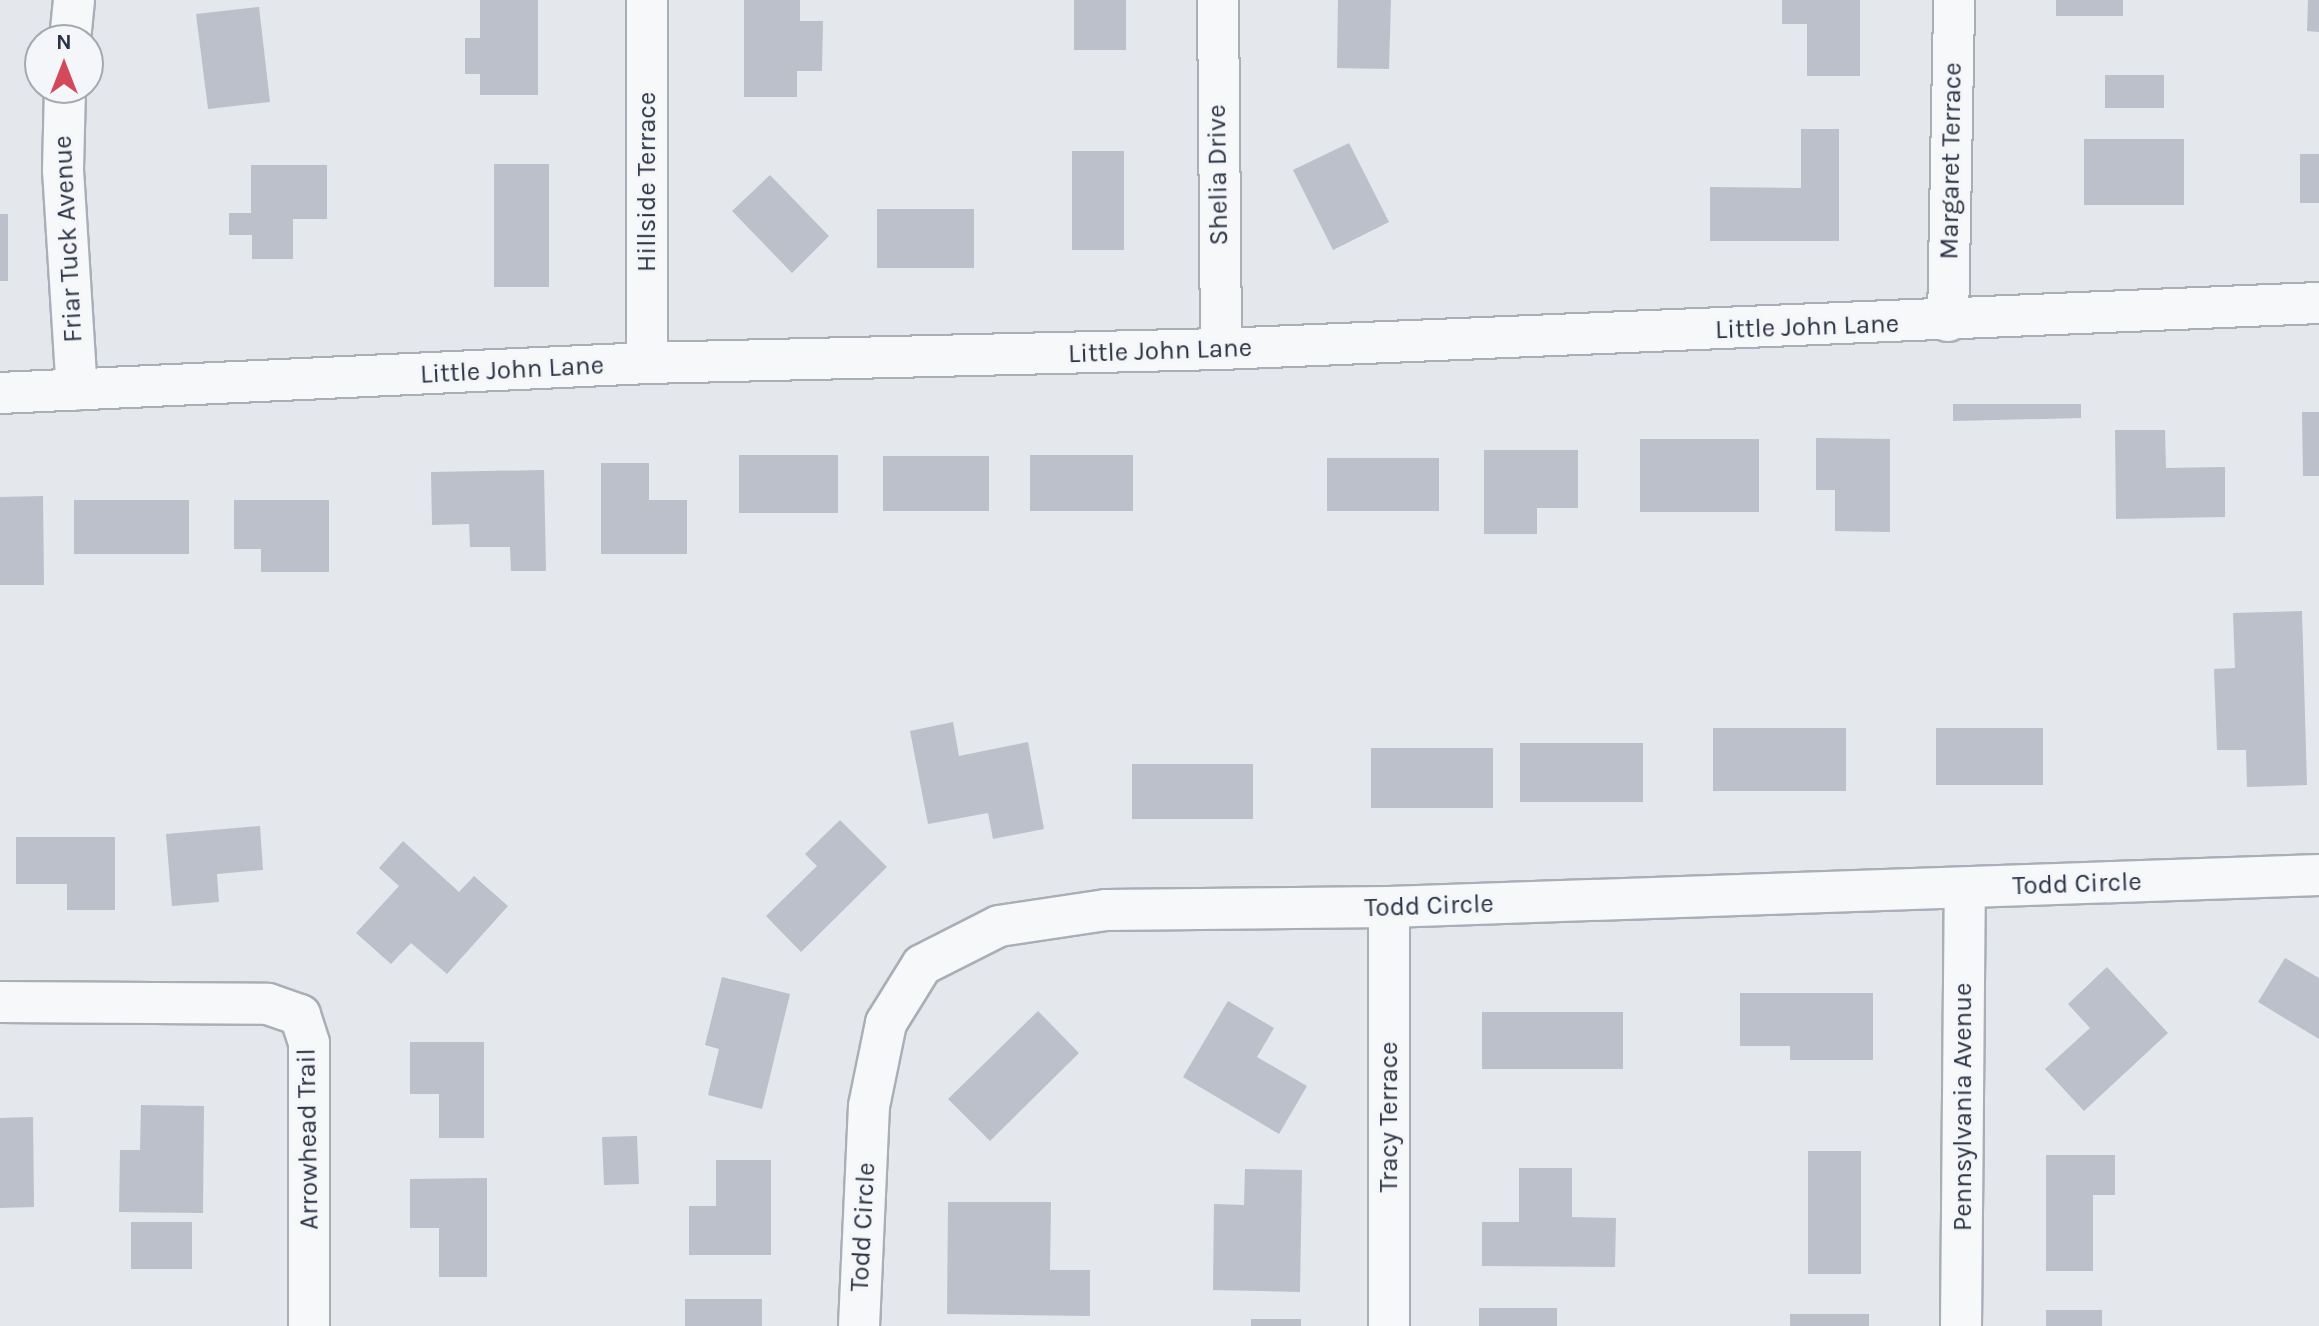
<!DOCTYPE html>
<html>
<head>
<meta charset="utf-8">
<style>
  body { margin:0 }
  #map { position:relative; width:2319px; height:1326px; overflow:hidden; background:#e4e7ec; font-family:Karla,sans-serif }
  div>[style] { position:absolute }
  .building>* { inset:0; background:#bbc0ca }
  .roads { filter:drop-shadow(2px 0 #a9aeb7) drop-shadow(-2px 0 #a9aeb7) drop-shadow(0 2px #a9aeb7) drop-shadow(0 -2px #a9aeb7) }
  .minor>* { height:40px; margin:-20px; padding:0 20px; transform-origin:20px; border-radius:20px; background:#f7f8fa }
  span { translate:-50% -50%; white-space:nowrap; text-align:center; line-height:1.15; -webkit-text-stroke:6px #f4f6f9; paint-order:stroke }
  .street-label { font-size:26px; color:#2b3445 }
  .north { position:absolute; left:24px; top:24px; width:80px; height:80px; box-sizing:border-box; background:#f4f6f9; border:2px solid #a4a8b1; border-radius:50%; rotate:0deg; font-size:22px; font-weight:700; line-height:32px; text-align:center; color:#2b3445 }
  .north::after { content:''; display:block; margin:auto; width:28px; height:36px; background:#d1495b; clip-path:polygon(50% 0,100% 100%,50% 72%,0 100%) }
</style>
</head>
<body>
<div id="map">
  <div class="building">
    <i style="clip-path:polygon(480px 0,538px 0,538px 95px,480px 95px,480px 74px,465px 74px,465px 38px,480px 38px)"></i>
    <i style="clip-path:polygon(744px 0,800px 0,800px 21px,823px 21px,822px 71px,797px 71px,797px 97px,744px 97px)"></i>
    <i style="clip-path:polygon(1074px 0,1126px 0,1126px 50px,1074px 50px)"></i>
    <i style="clip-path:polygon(1338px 0,1391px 0,1389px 69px,1337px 68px)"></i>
    <i style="clip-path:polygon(1782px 0,1860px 0,1860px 76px,1807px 76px,1807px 24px,1782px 24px)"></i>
    <i style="clip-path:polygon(2056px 0,2123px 0,2123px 16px,2056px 16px)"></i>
    <i style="clip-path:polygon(2308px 0,2319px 0,2319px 32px,2307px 31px)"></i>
    <i style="clip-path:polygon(259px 7px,270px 102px,208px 109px,196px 14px)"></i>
    <i style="clip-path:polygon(2105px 75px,2164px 75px,2164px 108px,2105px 108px)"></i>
    <i style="clip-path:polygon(1801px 129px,1839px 129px,1839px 241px,1710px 241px,1710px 187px,1801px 188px)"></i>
    <i style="clip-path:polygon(2084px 139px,2184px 139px,2184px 205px,2084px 205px)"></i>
    <i style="clip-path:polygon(1349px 143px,1389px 222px,1333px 250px,1293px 170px)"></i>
    <i style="clip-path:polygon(1072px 151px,1124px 151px,1124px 250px,1072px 250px)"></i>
    <i style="clip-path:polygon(2300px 154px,2319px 154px,2319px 203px,2300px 203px)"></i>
    <i style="clip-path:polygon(494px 164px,549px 164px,549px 287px,494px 287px)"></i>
    <i style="clip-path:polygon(251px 165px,327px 165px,327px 219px,293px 219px,293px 259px,252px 259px,252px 235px,229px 235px,229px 213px,251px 213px)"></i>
    <i style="clip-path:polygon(770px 175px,829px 236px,792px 273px,732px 211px)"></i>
    <i style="clip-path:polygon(877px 209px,974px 209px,974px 268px,877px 268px)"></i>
    <i style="clip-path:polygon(0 214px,8px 214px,8px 281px,0 281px)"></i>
    <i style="clip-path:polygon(1953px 404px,2081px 404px,2081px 418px,1953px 421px)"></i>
    <i style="clip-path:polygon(2302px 412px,2319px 412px,2319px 476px,2303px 476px)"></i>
    <i style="clip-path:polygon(2115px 430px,2165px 430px,2166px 468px,2225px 467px,2225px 517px,2116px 519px)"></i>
    <i style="clip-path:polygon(1816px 438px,1890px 439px,1890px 532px,1835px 531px,1835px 490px,1816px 490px)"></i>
    <i style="clip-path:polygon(1640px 439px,1759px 439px,1759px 512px,1640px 512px)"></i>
    <i style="clip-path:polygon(1484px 450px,1578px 450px,1578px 508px,1537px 508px,1537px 534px,1484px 534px)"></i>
    <i style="clip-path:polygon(739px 455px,838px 455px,838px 513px,739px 513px)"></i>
    <i style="clip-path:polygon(1030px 455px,1133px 455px,1133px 511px,1030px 511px)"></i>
    <i style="clip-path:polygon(883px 456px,989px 456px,989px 511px,883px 511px)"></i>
    <i style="clip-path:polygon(1327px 458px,1439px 458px,1439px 511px,1327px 511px)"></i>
    <i style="clip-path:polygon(601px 463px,649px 463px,649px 500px,687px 500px,687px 554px,601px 554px)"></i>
    <i style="clip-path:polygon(544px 470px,546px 571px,511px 571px,510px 547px,470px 547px,469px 524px,432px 525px,431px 472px)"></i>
    <i style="clip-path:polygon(43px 496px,44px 585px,0 585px,0 497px)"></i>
    <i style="clip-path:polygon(74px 500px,189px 500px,189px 554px,74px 554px)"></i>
    <i style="clip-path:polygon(234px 500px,329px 500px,329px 572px,261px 572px,261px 549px,234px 549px)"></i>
    <i style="clip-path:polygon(2302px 611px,2307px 785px,2247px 787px,2246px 750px,2217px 750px,2214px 669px,2235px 668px,2233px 613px)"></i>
    <i style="clip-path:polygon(953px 722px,959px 756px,1028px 742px,1044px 829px,993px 839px,988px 813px,928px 824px,910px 731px)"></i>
    <i style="clip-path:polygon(1713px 728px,1846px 728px,1846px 791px,1713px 791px)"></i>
    <i style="clip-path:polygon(1936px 728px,2043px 728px,2043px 785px,1936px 785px)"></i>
    <i style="clip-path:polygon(1520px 743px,1643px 743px,1643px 802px,1520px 802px)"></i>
    <i style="clip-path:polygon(1371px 748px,1493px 748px,1493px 808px,1371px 808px)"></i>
    <i style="clip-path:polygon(1132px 764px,1253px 764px,1253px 819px,1132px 819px)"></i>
    <i style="clip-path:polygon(840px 820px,887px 867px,801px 952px,766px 916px,817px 866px,805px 854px)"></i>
    <i style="clip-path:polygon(260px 826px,263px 870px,217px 874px,219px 902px,172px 906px,166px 834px)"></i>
    <i style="clip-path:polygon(16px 837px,115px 837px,115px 910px,67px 910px,67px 884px,16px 884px)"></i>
    <i style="clip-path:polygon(403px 841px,459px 892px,474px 876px,508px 906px,447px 974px,411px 943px,391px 964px,356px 933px,399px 886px,379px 868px)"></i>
    <i style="clip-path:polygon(2285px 958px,2319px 978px,2319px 1039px,2258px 1002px)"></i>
    <i style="clip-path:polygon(2107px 967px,2168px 1033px,2084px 1111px,2045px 1069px,2090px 1028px,2068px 1004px)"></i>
    <i style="clip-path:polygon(722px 977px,790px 994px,762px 1109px,708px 1095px,719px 1049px,705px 1045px)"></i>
    <i style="clip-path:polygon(1740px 993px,1873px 993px,1873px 1060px,1790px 1060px,1790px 1046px,1740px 1046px)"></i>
    <i style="clip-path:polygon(1228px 1001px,1274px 1028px,1257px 1057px,1307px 1086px,1279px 1134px,1183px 1077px)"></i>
    <i style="clip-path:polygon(1038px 1011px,1079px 1053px,990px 1141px,948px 1099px)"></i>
    <i style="clip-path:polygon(1482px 1012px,1623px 1012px,1623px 1069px,1482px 1069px)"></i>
    <i style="clip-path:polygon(410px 1042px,484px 1042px,484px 1138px,439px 1138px,439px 1094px,410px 1094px)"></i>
    <i style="clip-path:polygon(141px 1105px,204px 1106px,203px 1213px,119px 1212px,120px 1150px,140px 1150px)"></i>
    <i style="clip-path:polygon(33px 1117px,34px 1207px,0 1208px,0 1118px)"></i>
    <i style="clip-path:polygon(637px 1136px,639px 1184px,604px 1185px,602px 1137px)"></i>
    <i style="clip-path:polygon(1808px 1151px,1861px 1151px,1861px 1274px,1808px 1274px)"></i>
    <i style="clip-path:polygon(2046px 1155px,2115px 1155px,2115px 1195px,2093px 1195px,2093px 1271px,2046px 1271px)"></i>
    <i style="clip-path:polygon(716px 1160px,771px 1160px,771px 1255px,689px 1255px,689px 1206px,716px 1206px)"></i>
    <i style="clip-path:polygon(1519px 1168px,1572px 1168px,1572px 1217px,1616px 1218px,1615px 1267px,1482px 1266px,1482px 1222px,1519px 1222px)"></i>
    <i style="clip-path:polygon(1245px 1169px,1302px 1170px,1300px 1292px,1213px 1290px,1214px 1204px,1244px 1205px)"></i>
    <i style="clip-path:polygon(487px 1178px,487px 1277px,439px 1277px,439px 1228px,410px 1228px,410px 1179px)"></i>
    <i style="clip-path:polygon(948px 1202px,1051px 1202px,1050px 1270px,1090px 1270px,1090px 1316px,947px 1314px)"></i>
    <i style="clip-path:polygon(131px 1222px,192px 1222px,192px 1269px,131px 1269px)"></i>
    <i style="clip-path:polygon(685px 1299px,762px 1299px,762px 1326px,685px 1326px)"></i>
    <i style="clip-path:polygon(1479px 1308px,1557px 1308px,1557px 1326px,1479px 1326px)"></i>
    <i style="clip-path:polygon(2046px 1310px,2102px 1310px,2102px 1326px,2046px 1326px)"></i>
    <i style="clip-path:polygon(1790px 1314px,1869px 1314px,1869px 1326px,1790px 1326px)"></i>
    <i style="clip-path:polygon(1251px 1319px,1301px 1319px,1301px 1326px,1251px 1326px)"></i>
  </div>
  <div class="roads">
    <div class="minor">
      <i style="left:647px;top:0;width:363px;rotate:90deg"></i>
      <i style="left:1218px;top:0;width:349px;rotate:89.5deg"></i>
      <i style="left:70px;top:40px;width:40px;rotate:-84.3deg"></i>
      <i style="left:65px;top:88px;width:82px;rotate:91.4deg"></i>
      <i style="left:63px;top:170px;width:220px;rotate:86.4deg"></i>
      <i style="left:1948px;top:321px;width:321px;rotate:-88.9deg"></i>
      <i style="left:0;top:393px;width:648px;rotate:-2.65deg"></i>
      <i style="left:647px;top:363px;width:574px;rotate:-1.4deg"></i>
      <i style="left:1221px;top:349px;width:1099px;rotate:-2.4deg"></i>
      <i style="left:1389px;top:907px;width:419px;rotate:90deg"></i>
      <i style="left:0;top:1002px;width:268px;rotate:0.4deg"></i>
      <i style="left:268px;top:1004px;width:34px;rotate:19deg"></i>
      <i style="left:300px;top:1015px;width:29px;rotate:72deg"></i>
      <i style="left:309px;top:1043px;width:283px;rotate:90deg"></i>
      <i style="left:859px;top:1326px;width:220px;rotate:-87.4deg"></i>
      <i style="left:869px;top:1106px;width:85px;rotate:-78.4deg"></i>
      <i style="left:886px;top:1023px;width:68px;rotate:-58.2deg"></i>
      <i style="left:922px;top:965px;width:86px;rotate:-26.9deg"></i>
      <i style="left:999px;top:926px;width:108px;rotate:-8.5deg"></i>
      <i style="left:1106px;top:910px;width:283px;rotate:-0.6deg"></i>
      <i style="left:1389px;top:907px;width:931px;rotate:-1.97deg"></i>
      <i style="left:1961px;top:1326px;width:437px;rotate:-89.5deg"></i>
    </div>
  </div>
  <div class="street-label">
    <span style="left:1951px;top:161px;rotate:-89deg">Margaret Terrace</span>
    <span style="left:1218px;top:175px;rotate:-91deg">Shelia Drive</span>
    <span style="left:647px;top:182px;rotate:-90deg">Hillside Terrace</span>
    <span style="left:68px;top:239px;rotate:-93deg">Friar Tuck Avenue</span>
    <span style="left:1807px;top:327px;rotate:-2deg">Little John Lane</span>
    <span style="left:1160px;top:351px;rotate:-2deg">Little John Lane</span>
    <span style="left:512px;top:370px;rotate:-3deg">Little John Lane</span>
    <span style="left:2077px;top:884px;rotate:-2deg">Todd Circle</span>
    <span style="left:1429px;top:906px;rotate:-2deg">Todd Circle</span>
    <span style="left:1963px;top:1107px;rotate:-90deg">Pennsylvania Avenue</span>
    <span style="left:1389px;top:1117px;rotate:-90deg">Tracy Terrace</span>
    <span style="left:308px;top:1139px;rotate:-91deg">Arrowhead Trail</span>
    <span style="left:863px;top:1227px;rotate:-87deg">Todd Circle</span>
  </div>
  <div class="north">N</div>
</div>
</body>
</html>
